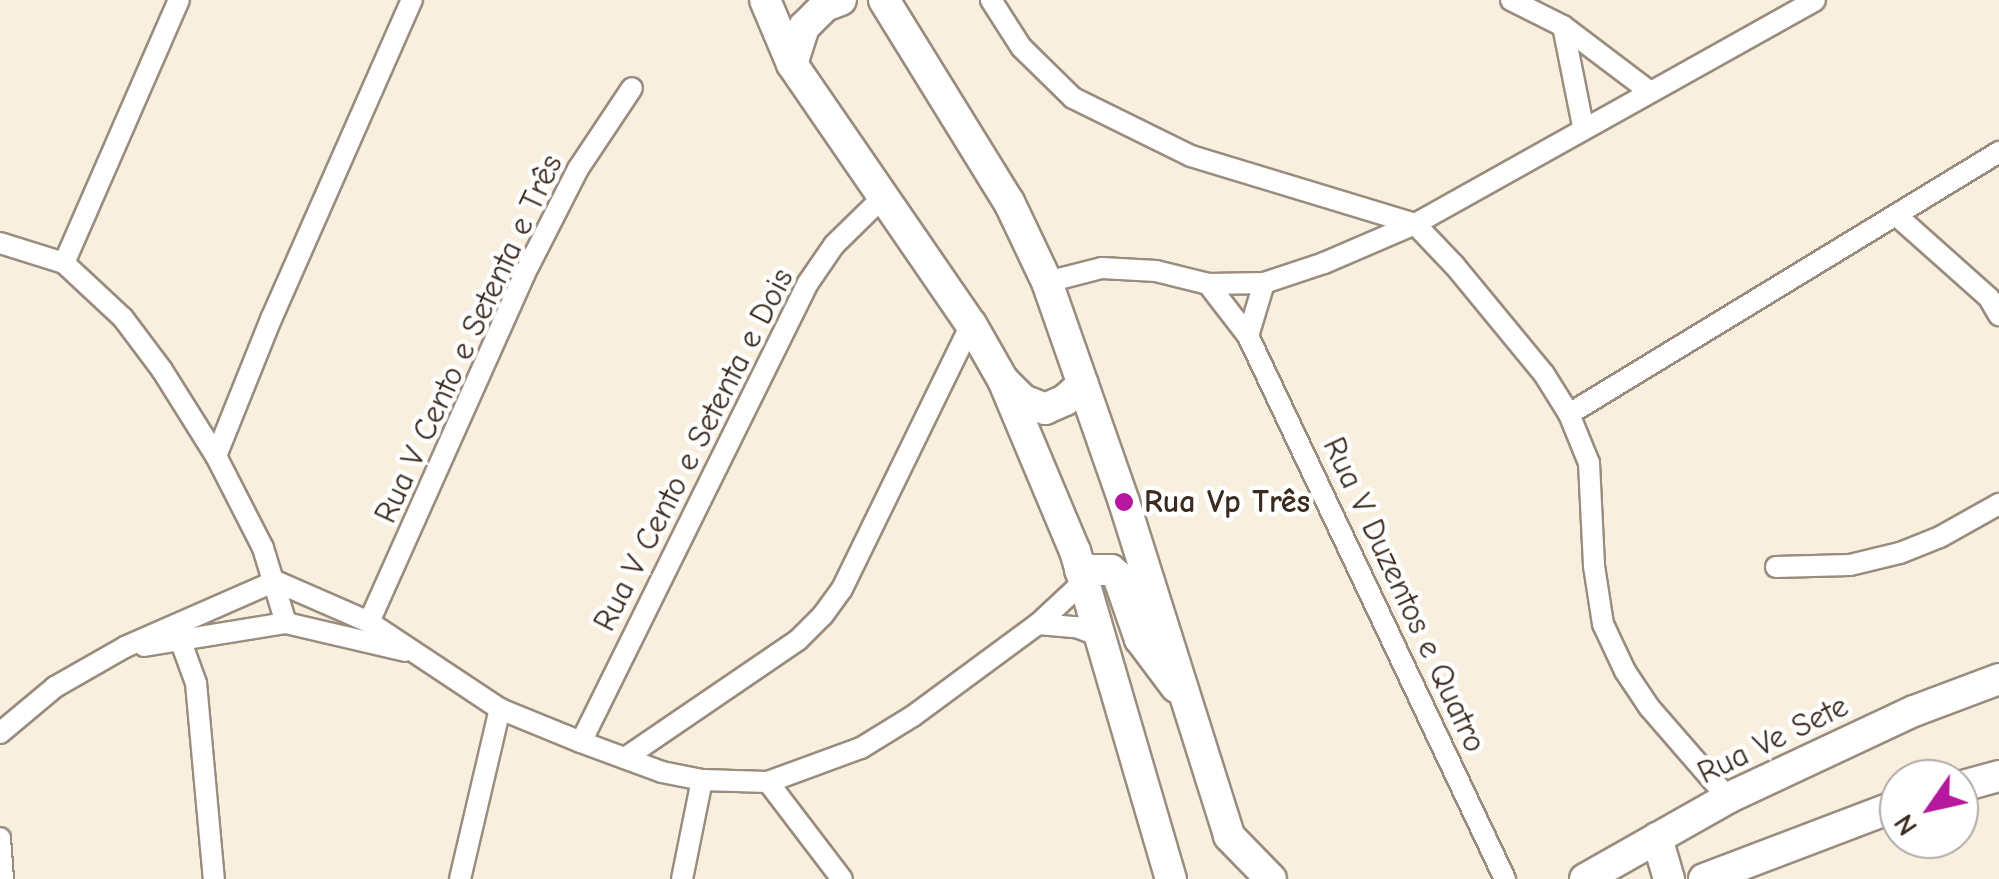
<!DOCTYPE html>
<html>
<head>
<meta charset="utf-8">
<style>
  body { margin:0 }
  #map { position:relative; width:1999px; height:879px; overflow:hidden; background:#f8efdf; font-family:"Comic Neue",sans-serif }
  div>[style] { position:absolute }
  .roads { filter:drop-shadow(2px 0 #9a8c7e) drop-shadow(-2px 0 #9a8c7e) drop-shadow(0 2px #9a8c7e) drop-shadow(0 -2px #9a8c7e) }
  .street>* { height:20px; margin:-10px; padding:0 10px; transform-origin:10px; border-radius:10px; background:#fff }
  .secondary>* { height:30px; margin:-15px; padding:0 15px; transform-origin:15px; border-radius:15px; background:#fff }
  .dots>* { width:28px; height:28px; translate:-50% -50%; box-sizing:border-box; border:5px solid #fff; border-radius:50% }
  span { translate:-50% -50%; white-space:nowrap; text-align:center; line-height:1.15; -webkit-text-stroke:9px #fff; paint-order:stroke }
  .street-label { font-size:32px; color:#3b2a1e }
  .poi-label { font-size:32px; color:#3b2a1e; font-weight:700 }
  .left { translate:0 -50%; text-align:left }
  .north { position:absolute; left:1879px; top:759px; width:100px; height:100px; box-sizing:border-box; background:#fff; border:2px solid #b1aaa5; border-radius:50%; rotate:236deg; font-size:28px; font-weight:700; line-height:40px; text-align:center; color:#3b2a1e }
  .north::after { content:''; display:block; margin:auto; width:35px; height:45px; background:#b5179e; clip-path:polygon(50% 0,100% 100%,50% 72%,0 100%) }
</style>
</head>
<body>
<div id="map">
  <div class="roads">
    <div class="street">
      <i style="left:991px;top:0;width:56px;rotate:57.4deg"></i>
      <i style="left:1021px;top:47px;width:73px;rotate:44.4deg"></i>
      <i style="left:1073px;top:98px;width:131px;rotate:26.2deg"></i>
      <i style="left:1191px;top:156px;width:234px;rotate:16.9deg"></i>
      <i style="left:1415px;top:224px;width:58px;rotate:46.4deg"></i>
      <i style="left:1455px;top:266px;width:140px;rotate:50.5deg"></i>
      <i style="left:1544px;top:374px;width:47px;rotate:58deg"></i>
      <i style="left:1569px;top:414px;width:53px;rotate:67.8deg"></i>
      <i style="left:1589px;top:463px;width:103px;rotate:87.2deg"></i>
      <i style="left:1594px;top:566px;width:59px;rotate:81.2deg"></i>
      <i style="left:1603px;top:624px;width:52px;rotate:64.9deg"></i>
      <i style="left:1625px;top:671px;width:43px;rotate:56.3deg"></i>
      <i style="left:1649px;top:707px;width:121px;rotate:49deg"></i>
      <i style="left:1511px;top:0;width:58px;rotate:26.6deg"></i>
      <i style="left:1563px;top:26px;width:108px;rotate:37.1deg"></i>
      <i style="left:1563px;top:26px;width:102px;rotate:78.7deg"></i>
      <i style="left:1896px;top:215px;width:125px;rotate:41.7deg"></i>
      <i style="left:1989px;top:298px;width:20px;rotate:60deg"></i>
      <i style="left:0;top:243px;width:67px;rotate:17.4deg"></i>
      <i style="left:64px;top:263px;width:81px;rotate:43deg"></i>
      <i style="left:123px;top:318px;width:65px;rotate:53.1deg"></i>
      <i style="left:162px;top:370px;width:102px;rotate:57.9deg"></i>
      <i style="left:216px;top:456px;width:103px;rotate:62.9deg"></i>
      <i style="left:263px;top:548px;width:78px;rotate:73deg"></i>
      <i style="left:64px;top:263px;width:287px;rotate:-66.4deg"></i>
      <i style="left:1047px;top:282px;width:57px;rotate:-14.3deg"></i>
      <i style="left:1102px;top:268px;width:54px;rotate:3.2deg"></i>
      <i style="left:1156px;top:271px;width:54px;rotate:14deg"></i>
      <i style="left:1208px;top:284px;width:56px;rotate:-1deg"></i>
      <i style="left:1264px;top:283px;width:63px;rotate:-18.4deg"></i>
      <i style="left:1324px;top:263px;width:99px;rotate:-23.2deg"></i>
      <i style="left:1415px;top:224px;width:458px;rotate:-29.2deg"></i>
      <i style="left:1208px;top:284px;width:66px;rotate:52.4deg"></i>
      <i style="left:1248px;top:336px;width:601px;rotate:64.67deg"></i>
      <i style="left:1248px;top:336px;width:55px;rotate:-73.2deg"></i>
      <i style="left:1569px;top:414px;width:504px;rotate:-31.35deg"></i>
      <i style="left:216px;top:456px;width:150px;rotate:-68.1deg"></i>
      <i style="left:272px;top:317px;width:347px;rotate:-66.2deg"></i>
      <i style="left:1776px;top:567px;width:74px;rotate:-1.5deg"></i>
      <i style="left:1850px;top:565px;width:51px;rotate:-13.5deg"></i>
      <i style="left:1900px;top:553px;width:43px;rotate:-21.8deg"></i>
      <i style="left:1940px;top:537px;width:68px;rotate:-29.2deg"></i>
      <i style="left:369px;top:622px;width:380px;rotate:-65.9deg"></i>
      <i style="left:524px;top:275px;width:119px;rotate:-63deg"></i>
      <i style="left:578px;top:169px;width:97px;rotate:-56.3deg"></i>
      <i style="left:1038px;top:624px;width:38px;rotate:5deg"></i>
      <i style="left:1076px;top:627px;width:25px;rotate:21deg"></i>
      <i style="left:181px;top:642px;width:44px;rotate:69.9deg"></i>
      <i style="left:196px;top:683px;width:197px;rotate:84.8deg"></i>
      <i style="left:144px;top:646px;width:144px;rotate:-9.2deg"></i>
      <i style="left:286px;top:623px;width:122px;rotate:13.2deg"></i>
      <i style="left:0;top:733px;width:72px;rotate:-39.9deg"></i>
      <i style="left:55px;top:687px;width:81px;rotate:-29.7deg"></i>
      <i style="left:125px;top:647px;width:164px;rotate:-23.7deg"></i>
      <i style="left:275px;top:581px;width:103px;rotate:23.6deg"></i>
      <i style="left:369px;top:622px;width:157px;rotate:33.6deg"></i>
      <i style="left:500px;top:709px;width:87px;rotate:22.2deg"></i>
      <i style="left:581px;top:742px;width:86px;rotate:20.3deg"></i>
      <i style="left:662px;top:772px;width:41px;rotate:11.3deg"></i>
      <i style="left:702px;top:780px;width:66px;rotate:1.7deg"></i>
      <i style="left:768px;top:782px;width:99px;rotate:-20.1deg"></i>
      <i style="left:861px;top:748px;width:61px;rotate:-31.6deg"></i>
      <i style="left:913px;top:716px;width:155px;rotate:-36.4deg"></i>
      <i style="left:1038px;top:624px;width:62px;rotate:-43deg"></i>
      <i style="left:581px;top:742px;width:512px;rotate:-63.69deg"></i>
      <i style="left:808px;top:283px;width:46px;rotate:-55.6deg"></i>
      <i style="left:834px;top:245px;width:66px;rotate:-44.4deg"></i>
      <i style="left:625px;top:758px;width:209px;rotate:-34.3deg"></i>
      <i style="left:798px;top:640px;width:35px;rotate:-45deg"></i>
      <i style="left:823px;top:615px;width:32px;rotate:-54deg"></i>
      <i style="left:842px;top:589px;width:295px;rotate:-64deg"></i>
      <i style="left:768px;top:782px;width:122px;rotate:52.7deg"></i>
      <i style="left:0;top:838px;width:41px;rotate:85.8deg"></i>
      <i style="left:460px;top:879px;width:175px;rotate:-76.8deg"></i>
      <i style="left:682px;top:879px;width:101px;rotate:-78.6deg"></i>
    </div>
    <div class="secondary">
      <i style="left:765px;top:0;width:69px;rotate:67.1deg"></i>
      <i style="left:792px;top:64px;width:316px;rotate:55.5deg"></i>
      <i style="left:971px;top:324px;width:64px;rotate:60.3deg"></i>
      <i style="left:1003px;top:380px;width:186px;rotate:67.2deg"></i>
      <i style="left:1075px;top:551px;width:342px;rotate:73.7deg"></i>
      <i style="left:884px;top:0;width:238px;rotate:58.3deg"></i>
      <i style="left:1009px;top:202px;width:89px;rotate:64.6deg"></i>
      <i style="left:1047px;top:282px;width:233px;rotate:70.7deg"></i>
      <i style="left:1124px;top:502px;width:350px;rotate:72.5deg"></i>
      <i style="left:1229px;top:836px;width:60px;rotate:45.7deg"></i>
      <i style="left:792px;top:64px;width:39px;rotate:-72deg"></i>
      <i style="left:804px;top:27px;width:30px;rotate:-45deg"></i>
      <i style="left:825px;top:6px;width:17px;rotate:-21deg"></i>
      <i style="left:1005px;top:382px;width:25px;rotate:45deg"></i>
      <i style="left:1023px;top:400px;width:24px;rotate:22deg"></i>
      <i style="left:1045px;top:409px;width:22px;rotate:-24deg"></i>
      <i style="left:1065px;top:400px;width:24px;rotate:-42deg"></i>
      <i style="left:1080px;top:570px;width:31px"></i>
      <i style="left:1111px;top:570px;width:9px;rotate:41deg"></i>
      <i style="left:1118px;top:576px;width:67px;rotate:70.8deg"></i>
      <i style="left:1140px;top:639px;width:60px;rotate:53.1deg"></i>
      <i style="left:1959px;top:787px;width:41px;rotate:-15.4deg"></i>
      <i style="left:1657px;top:838px;width:43px;rotate:73.7deg"></i>
      <i style="left:1585px;top:879px;width:164px;rotate:-29.5deg"></i>
      <i style="left:1728px;top:798px;width:205px;rotate:-25.1deg"></i>
      <i style="left:1914px;top:711px;width:91px;rotate:-20.6deg"></i>
      <i style="left:1704px;top:879px;width:209px;rotate:-20.8deg"></i>
    </div>
  </div>
  <div class="dots">
    <i style="left:1124px;top:502px;background:#b5179e"></i>
  </div>
  <div class="street-label">
    <span style="left:469px;top:339px;rotate:-65deg">Rua V Cento e Setenta e Três</span>
    <span style="left:694px;top:450px;rotate:-63deg">Rua V Cento e Setenta e Dois</span>
    <span style="left:1404px;top:595px;rotate:65deg">Rua V Duzentos e Quatro</span>
    <span style="left:1773px;top:740px;rotate:-26deg">Rua Ve Sete</span>
  </div>
  <div class="poi-label">
    <span class="left" style="left:1144px;top:502px">Rua Vp Três</span>
  </div>
  <div class="north">N</div>
</div>
</body>
</html>
